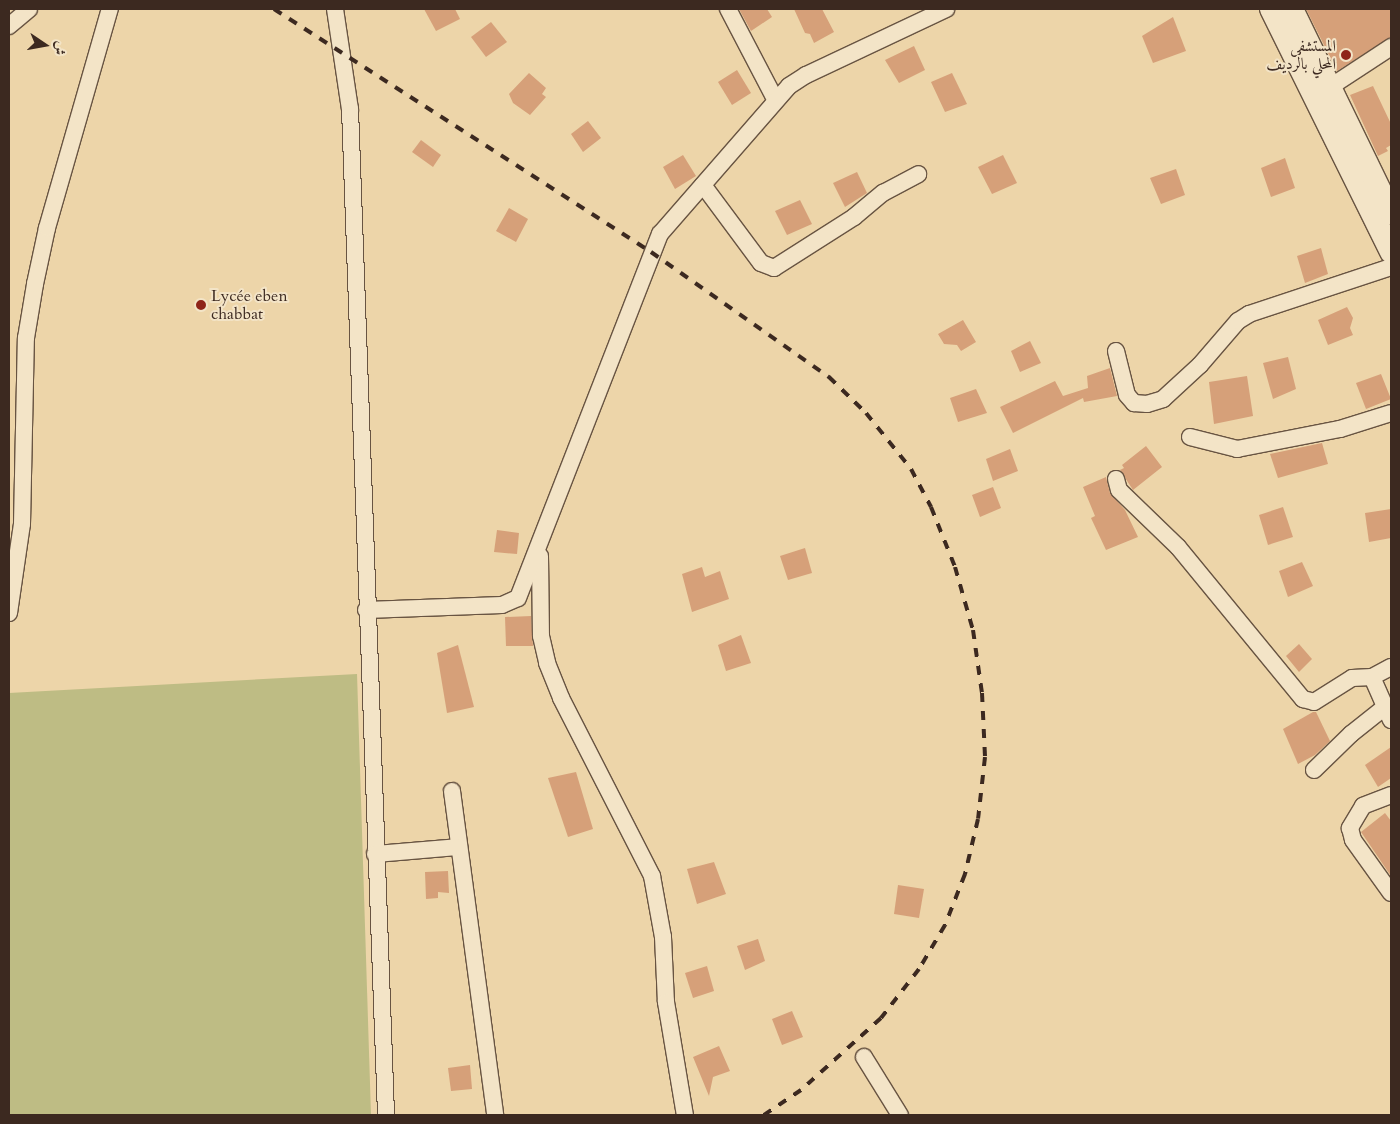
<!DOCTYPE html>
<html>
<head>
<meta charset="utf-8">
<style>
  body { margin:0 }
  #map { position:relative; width:1400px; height:1124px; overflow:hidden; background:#edd5a9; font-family:Cardo,Amiri,serif }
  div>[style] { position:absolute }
  .green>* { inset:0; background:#bebc84 }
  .building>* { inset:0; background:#d6a079 }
  .roads { filter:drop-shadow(1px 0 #685442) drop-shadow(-1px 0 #685442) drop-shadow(0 1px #685442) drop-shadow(0 -1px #685442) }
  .minor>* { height:16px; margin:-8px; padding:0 8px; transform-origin:8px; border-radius:8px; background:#f3e4c7 }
  .secondary>* { height:22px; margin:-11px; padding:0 11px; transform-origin:11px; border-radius:11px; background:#f3e4c7 }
  .rail>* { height:4px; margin-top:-2px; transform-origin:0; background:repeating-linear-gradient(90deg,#3c2920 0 9px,transparent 0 18px) }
  .dots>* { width:14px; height:14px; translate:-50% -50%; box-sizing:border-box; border:2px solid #f3e4c7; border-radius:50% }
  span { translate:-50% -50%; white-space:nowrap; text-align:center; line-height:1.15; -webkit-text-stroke:4px #f3e4c7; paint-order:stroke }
  .poi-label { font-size:16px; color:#3c2920 }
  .right { translate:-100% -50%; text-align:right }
  .left { translate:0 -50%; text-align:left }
  .frame { position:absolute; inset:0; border:10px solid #3c2920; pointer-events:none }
  .north { position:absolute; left:20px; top:20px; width:50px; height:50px; -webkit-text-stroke:4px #f3e4c7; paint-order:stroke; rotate:102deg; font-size:14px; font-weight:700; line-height:20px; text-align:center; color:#3c2920 }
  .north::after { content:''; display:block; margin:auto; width:18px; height:22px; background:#3c2920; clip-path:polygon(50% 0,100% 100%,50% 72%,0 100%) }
</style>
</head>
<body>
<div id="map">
  <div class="green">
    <i style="clip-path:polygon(357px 674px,371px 1115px,9px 1115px,9px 693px)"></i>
  </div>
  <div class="building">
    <i style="clip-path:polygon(424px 9px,455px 9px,460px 19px,436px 31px)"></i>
    <i style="clip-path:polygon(739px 9px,767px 9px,772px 17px,751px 31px)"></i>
    <i style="clip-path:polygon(794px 9px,822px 9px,834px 32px,814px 43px,810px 34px,805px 33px)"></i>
    <i style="clip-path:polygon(1306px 9px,1391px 9px,1391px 37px,1337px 71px)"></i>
    <i style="clip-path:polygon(1173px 17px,1186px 51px,1153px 63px,1142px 36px)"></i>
    <i style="clip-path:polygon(491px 22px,507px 42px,486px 57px,471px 37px)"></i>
    <i style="clip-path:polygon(914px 46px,925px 70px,899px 83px,885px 60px)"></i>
    <i style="clip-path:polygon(737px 70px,751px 93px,732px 105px,718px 82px)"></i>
    <i style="clip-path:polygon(529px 73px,546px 88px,542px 94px,546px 97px,530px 115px,513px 103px,509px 94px)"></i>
    <i style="clip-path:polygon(952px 73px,967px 104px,945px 112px,931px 82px)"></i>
    <i style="clip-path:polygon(1373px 86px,1391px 124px,1391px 145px,1386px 148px,1388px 151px,1378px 156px,1350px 95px)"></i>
    <i style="clip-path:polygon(588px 121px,601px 138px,583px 152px,571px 134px)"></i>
    <i style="clip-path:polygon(421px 140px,441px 155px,433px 167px,412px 152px)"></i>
    <i style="clip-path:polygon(683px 155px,696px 176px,675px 189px,663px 167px)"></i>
    <i style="clip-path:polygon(1003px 155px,1017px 183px,992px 194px,978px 167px)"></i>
    <i style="clip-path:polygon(1285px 158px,1295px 188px,1271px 197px,1261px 168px)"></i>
    <i style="clip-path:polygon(1176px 169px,1185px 195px,1161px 204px,1150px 178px)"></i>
    <i style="clip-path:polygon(857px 172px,867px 193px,845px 207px,833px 183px)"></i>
    <i style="clip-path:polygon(800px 200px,812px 224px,787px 235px,775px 211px)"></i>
    <i style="clip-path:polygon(509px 208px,528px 219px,516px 242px,496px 231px)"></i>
    <i style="clip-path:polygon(1321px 248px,1328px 274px,1305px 283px,1297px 256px)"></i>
    <i style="clip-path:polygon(1347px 307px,1353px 318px,1350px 328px,1353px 335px,1328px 345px,1318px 320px)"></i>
    <i style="clip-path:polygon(963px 320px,976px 342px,961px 351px,957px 345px,944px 344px,938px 334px)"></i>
    <i style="clip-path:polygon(1030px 341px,1041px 363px,1020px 372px,1011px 351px)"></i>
    <i style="clip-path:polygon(1288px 357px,1296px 389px,1273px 399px,1263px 363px)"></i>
    <i style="clip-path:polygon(1110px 368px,1117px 396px,1084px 402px,1083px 398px,1013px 433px,1000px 407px,1055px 381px,1063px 396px,1088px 388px,1087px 376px)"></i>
    <i style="clip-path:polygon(1381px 374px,1391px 399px,1366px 409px,1356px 383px)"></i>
    <i style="clip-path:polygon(1247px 376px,1253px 416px,1214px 424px,1209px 382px)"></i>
    <i style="clip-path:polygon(976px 389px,987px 413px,958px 422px,950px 398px)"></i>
    <i style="clip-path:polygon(1322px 443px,1328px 464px,1278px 478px,1270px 454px)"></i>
    <i style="clip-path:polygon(1146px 446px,1162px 467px,1133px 490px,1120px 470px,1124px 468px,1122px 465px)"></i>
    <i style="clip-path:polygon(1010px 449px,1018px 471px,993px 481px,986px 459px)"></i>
    <i style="clip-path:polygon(1106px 477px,1110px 493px,1125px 510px,1138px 537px,1106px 550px,1091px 518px,1095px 516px,1083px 487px)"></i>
    <i style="clip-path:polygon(993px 487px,1001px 508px,980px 517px,972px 495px)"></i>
    <i style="clip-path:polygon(1283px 507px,1293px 537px,1268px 545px,1259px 515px)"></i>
    <i style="clip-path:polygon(1391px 509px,1391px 538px,1369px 542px,1365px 513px)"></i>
    <i style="clip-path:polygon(497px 530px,519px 533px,517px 554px,494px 552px)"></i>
    <i style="clip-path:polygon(805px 548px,812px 573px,788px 580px,780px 556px)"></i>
    <i style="clip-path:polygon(1302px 562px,1313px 586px,1288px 597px,1279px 571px)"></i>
    <i style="clip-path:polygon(702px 567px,705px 577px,720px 571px,729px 599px,692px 612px,682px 574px)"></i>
    <i style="clip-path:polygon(531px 616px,533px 646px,506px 646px,505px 617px)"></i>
    <i style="clip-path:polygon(741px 635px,751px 663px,726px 671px,718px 645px)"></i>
    <i style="clip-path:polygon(1299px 644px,1312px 659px,1299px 672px,1286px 656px)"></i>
    <i style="clip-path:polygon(458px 645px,474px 707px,447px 713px,437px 653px)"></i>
    <i style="clip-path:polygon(1313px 712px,1316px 712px,1330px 741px,1315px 755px,1298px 764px,1283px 729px)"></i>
    <i style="clip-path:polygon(1391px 747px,1391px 778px,1378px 787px,1365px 765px)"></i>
    <i style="clip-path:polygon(576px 772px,593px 829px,568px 837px,548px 778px)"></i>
    <i style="clip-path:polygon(1385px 813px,1391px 821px,1391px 876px,1361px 832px)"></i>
    <i style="clip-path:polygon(714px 862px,726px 894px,697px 904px,687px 869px)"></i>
    <i style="clip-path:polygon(448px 871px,449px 893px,438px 892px,438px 898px,426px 899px,425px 872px)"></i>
    <i style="clip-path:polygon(898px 885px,924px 889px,919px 918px,894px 914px)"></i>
    <i style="clip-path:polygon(758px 939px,765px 961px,745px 970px,737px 946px)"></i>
    <i style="clip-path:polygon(707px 966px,714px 991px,693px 998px,685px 973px)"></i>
    <i style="clip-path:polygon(792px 1011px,803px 1037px,782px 1045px,772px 1019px)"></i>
    <i style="clip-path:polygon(719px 1046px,730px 1071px,713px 1077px,709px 1096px,693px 1057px)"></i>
    <i style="clip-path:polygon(470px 1065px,472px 1089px,451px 1091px,448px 1068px)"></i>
  </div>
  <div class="roads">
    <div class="minor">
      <i style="left:335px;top:9px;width:101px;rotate:81.5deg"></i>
      <i style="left:350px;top:109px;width:1007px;rotate:87.95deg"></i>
      <i style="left:728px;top:9px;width:102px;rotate:62.4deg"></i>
      <i style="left:9px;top:26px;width:26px;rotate:-40deg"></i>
      <i style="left:1321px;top:93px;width:84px;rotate:-33.3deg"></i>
      <i style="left:703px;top:185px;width:97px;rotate:53.4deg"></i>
      <i style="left:761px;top:263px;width:14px;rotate:21deg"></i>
      <i style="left:774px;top:268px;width:95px;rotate:-32.5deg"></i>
      <i style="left:854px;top:217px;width:38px;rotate:-40deg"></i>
      <i style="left:883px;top:193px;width:40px;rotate:-28deg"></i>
      <i style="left:1116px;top:351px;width:45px;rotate:76deg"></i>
      <i style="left:1127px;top:395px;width:11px;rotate:49deg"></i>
      <i style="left:1134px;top:403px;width:13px;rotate:4deg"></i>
      <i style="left:1147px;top:404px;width:17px;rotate:-17deg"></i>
      <i style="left:1163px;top:399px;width:50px;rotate:-42.6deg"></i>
      <i style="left:1200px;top:365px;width:58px;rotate:-49.2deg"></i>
      <i style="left:1238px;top:321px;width:13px;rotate:-32deg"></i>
      <i style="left:1249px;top:314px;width:150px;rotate:-18.3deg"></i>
      <i style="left:1190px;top:437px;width:49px;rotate:14.3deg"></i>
      <i style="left:1237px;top:449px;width:105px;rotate:-11deg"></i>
      <i style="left:1340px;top:429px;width:53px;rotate:-17.4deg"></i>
      <i style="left:1116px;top:479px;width:11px;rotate:75deg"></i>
      <i style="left:1119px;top:490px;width:82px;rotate:44deg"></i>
      <i style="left:1178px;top:547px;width:197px;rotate:50.6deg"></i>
      <i style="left:1303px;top:699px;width:11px;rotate:15deg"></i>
      <i style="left:1314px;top:702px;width:45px;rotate:-32.3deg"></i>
      <i style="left:1352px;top:678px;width:20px;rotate:-3deg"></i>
      <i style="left:1372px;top:677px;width:21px;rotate:-28deg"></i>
      <i style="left:540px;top:556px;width:80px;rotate:89.3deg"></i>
      <i style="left:541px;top:636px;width:28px;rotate:77deg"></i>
      <i style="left:547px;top:663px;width:38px;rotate:68deg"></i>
      <i style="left:561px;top:698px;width:200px;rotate:62.9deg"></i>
      <i style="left:652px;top:876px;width:62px;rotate:79.8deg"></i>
      <i style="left:663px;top:937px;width:65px;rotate:87.4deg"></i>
      <i style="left:666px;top:1002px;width:115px;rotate:80.5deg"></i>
      <i style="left:366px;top:610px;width:136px;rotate:-2.1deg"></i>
      <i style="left:502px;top:605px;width:17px;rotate:-24deg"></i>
      <i style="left:518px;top:598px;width:391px;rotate:-68.7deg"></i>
      <i style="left:660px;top:234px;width:196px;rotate:-48.9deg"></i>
      <i style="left:789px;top:86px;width:20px;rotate:-33deg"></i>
      <i style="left:806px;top:75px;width:155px;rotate:-25.2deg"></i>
      <i style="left:9px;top:613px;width:90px;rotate:-81.7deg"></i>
      <i style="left:22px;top:524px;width:186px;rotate:-88.8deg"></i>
      <i style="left:26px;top:338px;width:55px;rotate:-80.5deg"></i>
      <i style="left:35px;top:284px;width:57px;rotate:-77.9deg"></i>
      <i style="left:47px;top:228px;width:228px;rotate:-74deg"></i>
      <i style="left:1372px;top:677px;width:47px;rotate:66.2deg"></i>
      <i style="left:1314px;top:770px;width:52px;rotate:-44.2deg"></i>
      <i style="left:1351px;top:734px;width:43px;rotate:-38.5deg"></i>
      <i style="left:452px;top:791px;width:327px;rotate:82.4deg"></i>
      <i style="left:1391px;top:795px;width:30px;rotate:159deg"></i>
      <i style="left:1363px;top:806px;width:26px;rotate:121deg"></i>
      <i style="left:1350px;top:828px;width:12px;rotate:76deg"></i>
      <i style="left:1353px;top:840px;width:65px;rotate:54.4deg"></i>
      <i style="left:375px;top:854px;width:83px;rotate:-4.8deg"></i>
      <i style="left:864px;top:1057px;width:68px;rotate:58.2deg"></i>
    </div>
    <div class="secondary">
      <i style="left:1271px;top:9px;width:271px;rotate:63.7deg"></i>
      <i style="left:1292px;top:9px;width:227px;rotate:64.1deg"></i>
    </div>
  </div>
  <div class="rail">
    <i style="left:274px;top:9px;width:449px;rotate:32.8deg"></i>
    <i style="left:651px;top:252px;width:218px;rotate:35.1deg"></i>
    <i style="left:829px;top:377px;width:52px;rotate:44.2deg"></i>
    <i style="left:866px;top:413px;width:72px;rotate:51.2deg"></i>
    <i style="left:911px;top:469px;width:43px;rotate:62.2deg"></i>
    <i style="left:931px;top:507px;width:65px;rotate:68.2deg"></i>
    <i style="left:955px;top:567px;width:66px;rotate:74.1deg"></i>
    <i style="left:973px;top:630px;width:64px;rotate:81.9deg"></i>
    <i style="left:982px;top:693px;width:64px;rotate:87.3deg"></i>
    <i style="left:985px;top:757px;width:62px;rotate:96.4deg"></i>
    <i style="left:978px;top:819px;width:57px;rotate:103.3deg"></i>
    <i style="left:965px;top:874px;width:55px;rotate:111.4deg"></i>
    <i style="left:945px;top:925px;width:51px;rotate:120.6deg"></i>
    <i style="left:919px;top:969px;width:62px;rotate:127.8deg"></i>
    <i style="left:881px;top:1018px;width:108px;rotate:138deg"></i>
    <i style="left:801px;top:1090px;width:45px;rotate:146deg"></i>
  </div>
  <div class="dots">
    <i style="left:1346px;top:55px;background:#8f2418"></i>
    <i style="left:201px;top:305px;background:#8f2418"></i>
  </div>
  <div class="poi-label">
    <span class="right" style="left:1336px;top:55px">المستشفى<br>المحلي بالرديف</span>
    <span class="left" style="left:211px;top:305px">Lycée eben<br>chabbat</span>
  </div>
  <div class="frame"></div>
  <div class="north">ش</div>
</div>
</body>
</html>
